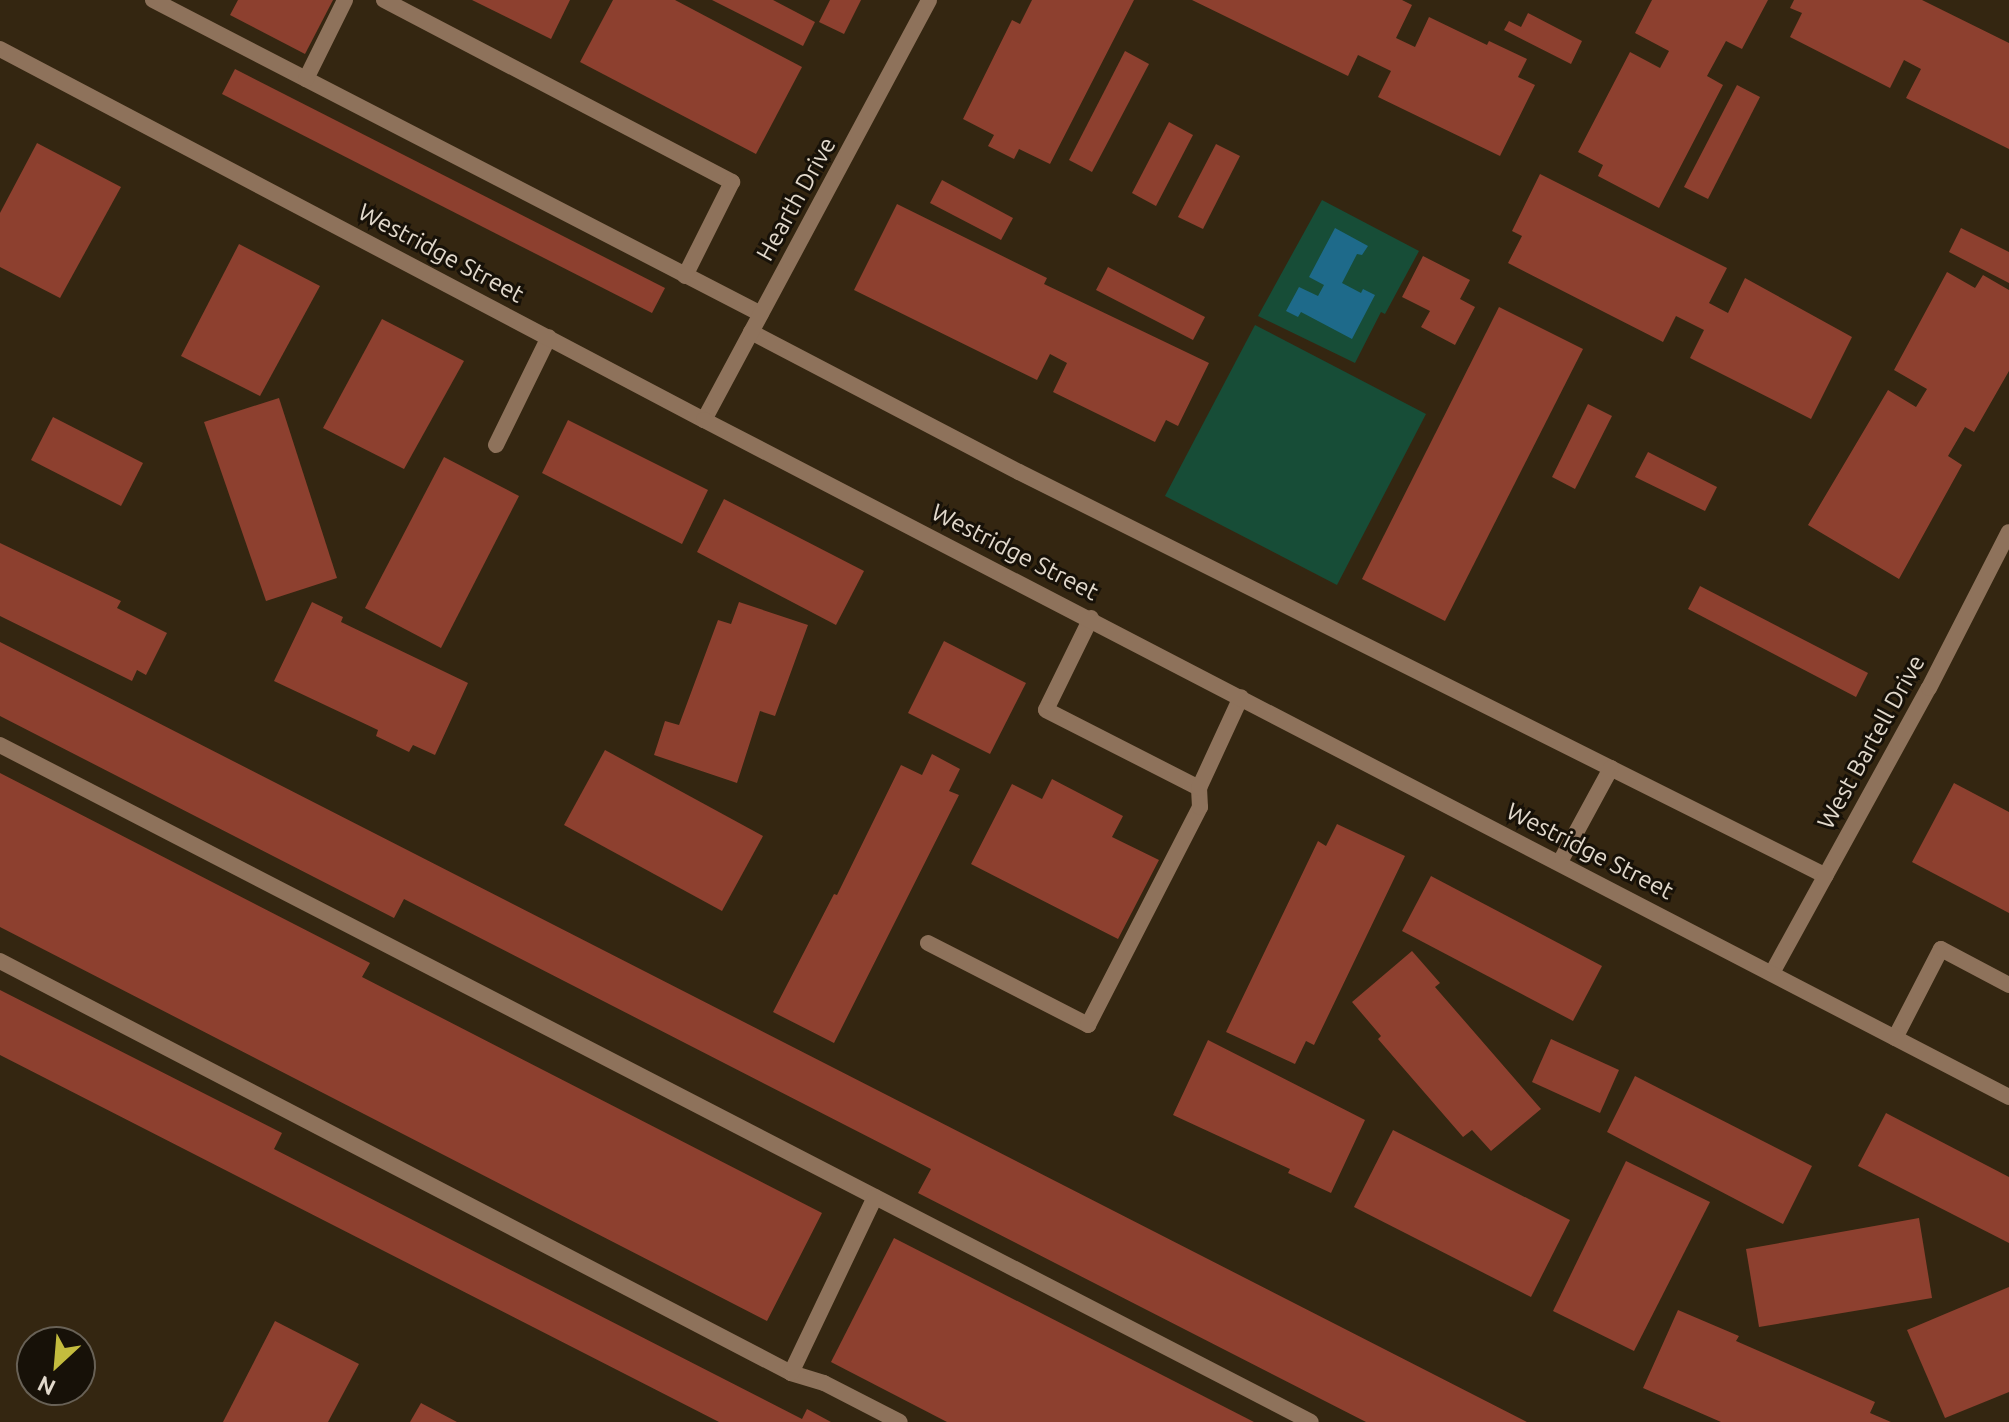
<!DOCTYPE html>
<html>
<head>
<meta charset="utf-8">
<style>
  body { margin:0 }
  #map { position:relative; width:2009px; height:1422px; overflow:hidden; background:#342611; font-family:Ubuntu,sans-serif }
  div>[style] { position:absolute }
  .green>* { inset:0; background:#174d37 }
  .water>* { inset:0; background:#1e6a8a }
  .building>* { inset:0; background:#8d402f }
  .service>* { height:16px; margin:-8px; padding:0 8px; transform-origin:8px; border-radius:8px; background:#8e725b }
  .minor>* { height:16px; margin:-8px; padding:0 8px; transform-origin:8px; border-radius:8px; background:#8e725b }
  .tertiary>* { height:16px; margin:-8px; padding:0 8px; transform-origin:8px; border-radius:8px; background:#8e725b }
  span { translate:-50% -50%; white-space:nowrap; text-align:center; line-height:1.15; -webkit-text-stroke:6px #171108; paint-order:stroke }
  .street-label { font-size:24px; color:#e2d9cc }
  .north { position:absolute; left:16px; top:1326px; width:80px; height:80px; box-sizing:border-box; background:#171108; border:2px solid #686156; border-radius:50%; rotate:206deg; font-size:22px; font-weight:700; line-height:32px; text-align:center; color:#e2d9cc }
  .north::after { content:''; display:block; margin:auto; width:28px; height:36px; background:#c4bc3e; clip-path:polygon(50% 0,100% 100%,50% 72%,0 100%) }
</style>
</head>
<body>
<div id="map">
  <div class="green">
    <i style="clip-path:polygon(1322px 200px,1419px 251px,1385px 314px,1381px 312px,1355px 363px,1258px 316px)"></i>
    <i style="clip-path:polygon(1255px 325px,1426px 414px,1337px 585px,1165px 496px)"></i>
  </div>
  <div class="water">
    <i style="clip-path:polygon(1335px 228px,1368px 246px,1362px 255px,1357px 254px,1342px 283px,1361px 293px,1363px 289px,1375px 295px,1352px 339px,1301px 312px,1298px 317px,1286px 311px,1299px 287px,1318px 296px,1324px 285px,1309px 277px)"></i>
  </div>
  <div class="building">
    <i style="clip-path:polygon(238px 0,333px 0,305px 54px,230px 15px)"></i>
    <i style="clip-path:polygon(472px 0,570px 0,551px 39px)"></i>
    <i style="clip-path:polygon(613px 0,675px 0,802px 67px,756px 154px,580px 62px)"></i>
    <i style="clip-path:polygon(712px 0,773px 0,815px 22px,803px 46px)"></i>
    <i style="clip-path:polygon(830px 0,861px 0,844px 34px,819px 22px)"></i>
    <i style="clip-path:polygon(1032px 0,1134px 0,1050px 164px,1019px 149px,1014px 159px,988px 146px,994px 135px,963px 119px,1012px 20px,1020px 24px)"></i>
    <i style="clip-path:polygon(1192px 0,1402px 0,1412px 5px,1396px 38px,1415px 47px,1429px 17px,1487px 45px,1489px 41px,1527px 59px,1518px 77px,1535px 85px,1500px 156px,1378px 97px,1391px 71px,1358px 55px,1348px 76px)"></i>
    <i style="clip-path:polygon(1652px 0,1768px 0,1742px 49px,1726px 41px,1707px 76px,1723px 85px,1659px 208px,1598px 176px,1603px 165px,1578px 152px,1630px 52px,1660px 68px,1669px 51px,1635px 33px)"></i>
    <i style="clip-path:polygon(1794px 0,1922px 0,2009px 43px,2009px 149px,1906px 98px,1921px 69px,1904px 60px,1890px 88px,1790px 37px,1802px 13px,1790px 8px)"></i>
    <i style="clip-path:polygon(1528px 13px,1582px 41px,1571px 64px,1504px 30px,1509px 21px,1521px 27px)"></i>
    <i style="clip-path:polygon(1125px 51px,1149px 64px,1092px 172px,1069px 160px)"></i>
    <i style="clip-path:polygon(235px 69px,665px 288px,652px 313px,222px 94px)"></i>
    <i style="clip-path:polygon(1737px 85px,1760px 97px,1708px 199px,1684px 187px)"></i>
    <i style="clip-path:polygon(1169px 122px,1193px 135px,1156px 206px,1132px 193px)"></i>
    <i style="clip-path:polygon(37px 143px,121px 187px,60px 298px,0 267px,0 213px)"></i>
    <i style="clip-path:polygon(1216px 144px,1240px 156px,1203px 229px,1178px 217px)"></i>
    <i style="clip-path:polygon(1540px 174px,1727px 268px,1709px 303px,1728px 313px,1745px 278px,1852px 337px,1811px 419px,1690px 358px,1704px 330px,1676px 316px,1663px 342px,1508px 263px,1522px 236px,1512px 231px)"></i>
    <i style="clip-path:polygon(942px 180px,1013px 218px,1001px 240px,930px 203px)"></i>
    <i style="clip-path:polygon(897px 204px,1047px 278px,1044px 284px,1209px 363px,1178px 426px,1166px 420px,1155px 442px,1053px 392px,1067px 363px,1050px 354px,1037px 380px,854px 290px)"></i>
    <i style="clip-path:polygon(1961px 228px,2009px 252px,2009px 283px,1949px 252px)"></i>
    <i style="clip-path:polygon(239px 244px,320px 286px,260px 396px,181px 356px)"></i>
    <i style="clip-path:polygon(1423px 256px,1470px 280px,1460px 299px,1475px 307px,1455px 345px,1421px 327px,1430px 311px,1402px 297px)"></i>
    <i style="clip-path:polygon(1108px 267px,1205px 317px,1193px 340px,1096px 290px)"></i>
    <i style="clip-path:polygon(1947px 272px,1975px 288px,1983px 275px,2009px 290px,2009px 371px,1974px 432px,1965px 427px,1948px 456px,1962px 465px,1899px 579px,1808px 525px,1888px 390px,1916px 407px,1927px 389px,1894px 370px)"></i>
    <i style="clip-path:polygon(1499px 307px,1583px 349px,1445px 621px,1362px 579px)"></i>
    <i style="clip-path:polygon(382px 319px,464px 361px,404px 469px,323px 428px)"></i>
    <i style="clip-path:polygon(279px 398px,337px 578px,266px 601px,204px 422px)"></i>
    <i style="clip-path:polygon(1588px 404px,1612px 416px,1575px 489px,1552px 477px)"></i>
    <i style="clip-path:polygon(53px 417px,143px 463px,121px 506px,31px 460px)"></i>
    <i style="clip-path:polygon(568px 420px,708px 490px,682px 544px,542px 473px)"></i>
    <i style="clip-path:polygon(1648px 452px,1717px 487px,1705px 511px,1635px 477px)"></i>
    <i style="clip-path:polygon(444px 457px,519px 496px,441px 648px,365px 608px)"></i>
    <i style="clip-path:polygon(724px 499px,864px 571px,836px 625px,697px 552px)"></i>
    <i style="clip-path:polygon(0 543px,121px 601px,117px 608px,167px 633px,146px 675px,137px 670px,132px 681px,0 616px)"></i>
    <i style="clip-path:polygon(1700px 586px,1868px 673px,1856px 697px,1688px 609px)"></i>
    <i style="clip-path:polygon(312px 602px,343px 617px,341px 622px,468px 683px,435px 755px,413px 745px,409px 752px,376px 736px,378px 730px,274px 681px)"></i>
    <i style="clip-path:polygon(739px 602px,808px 625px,775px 716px,760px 711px,737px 783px,654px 755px,665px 721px,679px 725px,718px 620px,731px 624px)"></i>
    <i style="clip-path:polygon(944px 641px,1026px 683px,990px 754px,908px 713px)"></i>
    <i style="clip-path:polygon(0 642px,1527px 1422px,1366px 1422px,918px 1193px,931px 1169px,404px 899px,394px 918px,0 716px)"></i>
    <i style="clip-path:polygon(605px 750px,763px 836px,722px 911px,564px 825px)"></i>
    <i style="clip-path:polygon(932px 754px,960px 769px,949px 791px,959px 795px,834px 1043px,773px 1012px,834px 894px,837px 895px,901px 765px,922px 775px)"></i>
    <i style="clip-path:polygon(0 773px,370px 963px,362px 977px,822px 1213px,767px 1321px,0 927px)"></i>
    <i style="clip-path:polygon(1052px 779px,1123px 816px,1112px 837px,1159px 860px,1118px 939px,971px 864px,1012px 784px,1042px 799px)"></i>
    <i style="clip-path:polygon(1954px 783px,2009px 812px,2009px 913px,1912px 862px)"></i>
    <i style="clip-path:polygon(1337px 824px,1405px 856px,1314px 1045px,1306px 1041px,1295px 1064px,1226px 1032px,1318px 841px,1326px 846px)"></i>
    <i style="clip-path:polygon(1431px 876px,1602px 966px,1573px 1021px,1402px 931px)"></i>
    <i style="clip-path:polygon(1412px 951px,1440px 983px,1435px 987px,1541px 1109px,1491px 1151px,1472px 1130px,1463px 1137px,1378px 1039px,1381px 1036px,1352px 1002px)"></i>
    <i style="clip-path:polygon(0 990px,282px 1133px,274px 1149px,802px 1419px,807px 1409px,831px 1422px,719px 1422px,0 1055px)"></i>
    <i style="clip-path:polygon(1551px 1039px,1619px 1070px,1600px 1113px,1532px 1082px)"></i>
    <i style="clip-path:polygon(1208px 1040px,1365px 1120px,1331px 1193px,1288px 1173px,1290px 1169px,1173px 1115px)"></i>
    <i style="clip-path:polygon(1635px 1076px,1812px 1166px,1783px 1224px,1607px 1132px)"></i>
    <i style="clip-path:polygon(1886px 1113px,2009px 1177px,2009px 1243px,1858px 1166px)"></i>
    <i style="clip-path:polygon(1393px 1130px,1570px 1220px,1531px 1297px,1354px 1207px)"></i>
    <i style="clip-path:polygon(1626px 1161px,1710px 1202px,1634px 1351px,1553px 1311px)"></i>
    <i style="clip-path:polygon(1919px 1218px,1932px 1298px,1759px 1327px,1746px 1249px)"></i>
    <i style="clip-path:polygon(894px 1238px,1254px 1422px,947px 1422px,831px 1362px)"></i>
    <i style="clip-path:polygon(2009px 1287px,2009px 1392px,1945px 1418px,1907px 1330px)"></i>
    <i style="clip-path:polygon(1678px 1310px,1739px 1336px,1736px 1341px,1875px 1402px,1870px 1413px,1891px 1422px,1721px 1422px,1643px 1388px)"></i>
    <i style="clip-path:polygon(275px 1321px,359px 1364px,328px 1422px,223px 1422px)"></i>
    <i style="clip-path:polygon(421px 1403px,457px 1422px,410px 1422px)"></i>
  </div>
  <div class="service">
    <i style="left:153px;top:0;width:684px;rotate:27.31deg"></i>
    <i style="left:384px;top:0;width:393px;rotate:27.6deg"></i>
    <i style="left:732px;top:182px;width:105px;rotate:116.6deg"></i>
    <i style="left:306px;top:79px;width:88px;rotate:-63.7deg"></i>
    <i style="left:751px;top:332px;width:302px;rotate:27.6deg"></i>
    <i style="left:1019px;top:472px;width:902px;rotate:26.59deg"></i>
    <i style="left:496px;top:445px;width:120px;rotate:-63.9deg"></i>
    <i style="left:1091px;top:618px;width:102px;rotate:116.1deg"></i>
    <i style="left:1046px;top:710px;width:172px;rotate:27deg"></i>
    <i style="left:0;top:745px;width:1475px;rotate:27.31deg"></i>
    <i style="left:1560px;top:862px;width:107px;rotate:-61.5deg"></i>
    <i style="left:928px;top:943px;width:180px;rotate:27.1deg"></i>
    <i style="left:1088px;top:1025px;width:245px;rotate:-62.8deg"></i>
    <i style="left:1200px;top:807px;width:19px;rotate:-93deg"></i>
    <i style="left:1199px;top:788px;width:100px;rotate:-65.2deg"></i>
    <i style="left:0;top:961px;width:892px;rotate:27.51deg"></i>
    <i style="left:791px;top:1373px;width:34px;rotate:17deg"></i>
    <i style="left:824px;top:1383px;width:85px;rotate:27.2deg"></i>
    <i style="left:1895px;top:1038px;width:100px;rotate:-62.7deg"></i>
    <i style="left:1941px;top:949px;width:77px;rotate:27.9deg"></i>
    <i style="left:791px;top:1373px;width:195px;rotate:-64.5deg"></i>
  </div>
  <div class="minor">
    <i style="left:704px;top:420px;width:476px;rotate:-61.8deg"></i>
    <i style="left:1772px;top:973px;width:325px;rotate:-61.2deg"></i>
    <i style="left:1929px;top:688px;width:175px;rotate:-62.9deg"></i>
  </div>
  <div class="tertiary">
    <i style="left:0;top:49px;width:796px;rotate:27.79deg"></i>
    <i style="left:704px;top:420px;width:1470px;rotate:27.42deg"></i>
  </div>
  <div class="street-label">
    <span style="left:796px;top:199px;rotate:-61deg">Hearth Drive</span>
    <span style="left:441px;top:253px;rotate:28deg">Westridge Street</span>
    <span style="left:1015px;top:552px;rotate:27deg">Westridge Street</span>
    <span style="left:1871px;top:742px;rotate:-61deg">West Bartell Drive</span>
    <span style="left:1590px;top:851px;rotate:27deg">Westridge Street</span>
  </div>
  <div class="north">N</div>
</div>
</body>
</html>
